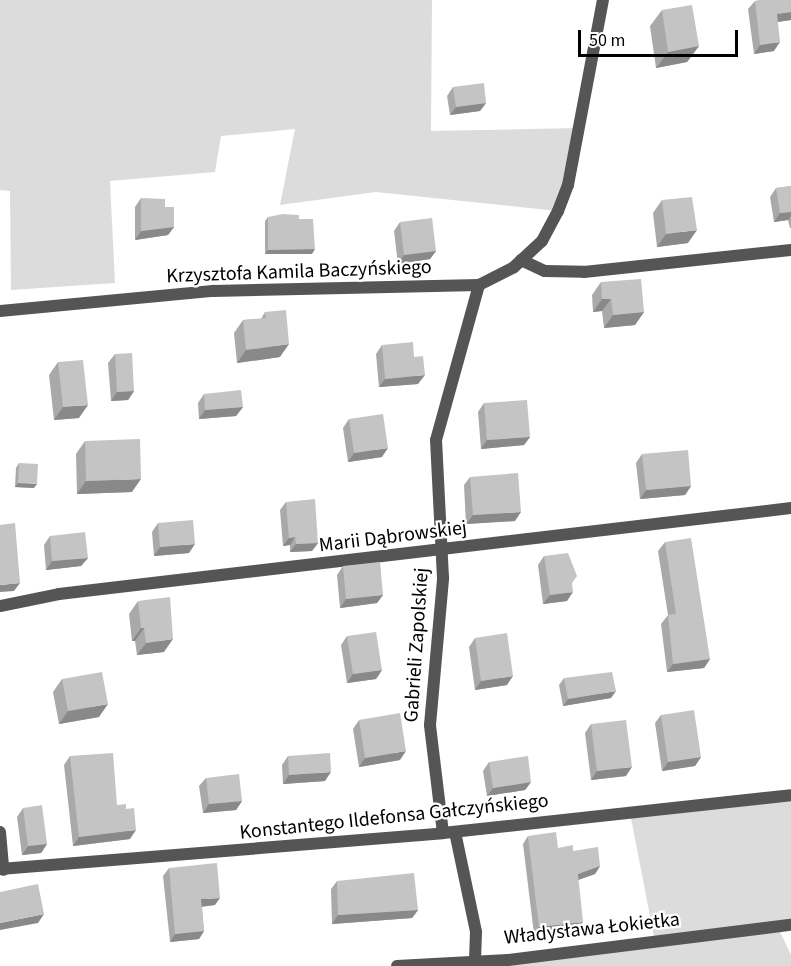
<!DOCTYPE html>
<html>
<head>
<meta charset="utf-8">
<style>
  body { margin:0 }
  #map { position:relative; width:791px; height:966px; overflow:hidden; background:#fff; font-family:"Source Sans 3",sans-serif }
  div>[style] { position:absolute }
  .green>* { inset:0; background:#dcdcdc }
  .minor>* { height:12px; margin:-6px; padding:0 6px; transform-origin:6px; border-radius:6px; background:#555 }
  .wall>* { inset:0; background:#a9a9a9 }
  .shaded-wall>* { inset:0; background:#898989 }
  .building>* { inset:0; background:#c4c4c4 }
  span { translate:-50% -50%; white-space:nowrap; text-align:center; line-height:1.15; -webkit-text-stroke:4.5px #fff; paint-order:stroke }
  .street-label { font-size:20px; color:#000 }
  .scale { position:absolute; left:578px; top:30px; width:160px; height:27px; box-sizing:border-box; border:3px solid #000; border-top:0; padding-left:8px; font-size:18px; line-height:21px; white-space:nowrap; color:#000; -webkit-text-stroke:4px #fff; paint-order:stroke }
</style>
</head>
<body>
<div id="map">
  <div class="green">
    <i style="clip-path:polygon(0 0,432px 0,431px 131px,578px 128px,558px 211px,376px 192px,280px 205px,295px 129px,221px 136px,215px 172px,110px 181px,115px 283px,11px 290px,10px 191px,0 190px)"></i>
    <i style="clip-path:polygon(791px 795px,791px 925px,778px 927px,791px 955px,791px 966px,497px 966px,655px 942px,630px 813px)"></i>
  </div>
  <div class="minor">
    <i style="left:521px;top:260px;width:26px;rotate:25deg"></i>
    <i style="left:545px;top:271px;width:39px;rotate:1deg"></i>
    <i style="left:584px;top:272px;width:208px;rotate:-6.1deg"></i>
    <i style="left:0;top:311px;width:214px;rotate:-5.4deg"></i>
    <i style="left:213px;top:291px;width:266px;rotate:-1.3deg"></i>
    <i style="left:479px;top:285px;width:39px;rotate:-27deg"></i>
    <i style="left:514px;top:267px;width:38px;rotate:-43deg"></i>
    <i style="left:542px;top:241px;width:34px;rotate:-62deg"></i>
    <i style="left:558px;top:211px;width:28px;rotate:-69deg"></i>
    <i style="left:568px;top:185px;width:188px;rotate:-79.3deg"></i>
    <i style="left:0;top:606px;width:60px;rotate:-11.5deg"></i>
    <i style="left:59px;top:594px;width:737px;rotate:-6.7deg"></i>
    <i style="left:0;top:832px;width:38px;rotate:85deg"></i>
    <i style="left:455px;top:832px;width:102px;rotate:78.1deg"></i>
    <i style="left:476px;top:932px;width:34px;rotate:92deg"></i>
    <i style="left:443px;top:833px;width:109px;rotate:-96.9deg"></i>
    <i style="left:430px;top:725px;width:148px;rotate:-84.9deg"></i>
    <i style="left:443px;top:578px;width:138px;rotate:-92.9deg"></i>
    <i style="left:436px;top:440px;width:161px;rotate:-74.5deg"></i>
    <i style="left:0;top:869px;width:444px;rotate:-4.6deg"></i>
    <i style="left:443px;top:833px;width:350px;rotate:-6.2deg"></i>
    <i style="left:397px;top:966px;width:111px;rotate:-3.1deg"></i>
    <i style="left:508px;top:960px;width:285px;rotate:-7.1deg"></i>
  </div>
  <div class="wall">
    <i style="clip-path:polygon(791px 0,791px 20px,778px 22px,774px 51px,754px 54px,748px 9px,755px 1px)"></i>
    <i style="clip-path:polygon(662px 10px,699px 46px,687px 62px,656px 68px,650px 26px)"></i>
    <i style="clip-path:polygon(453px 87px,486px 103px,480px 111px,450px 115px,447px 96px)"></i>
    <i style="clip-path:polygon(791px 186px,791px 228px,790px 228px,788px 220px,774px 222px,770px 197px,776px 188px)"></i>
    <i style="clip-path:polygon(141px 198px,165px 207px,174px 227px,168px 235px,135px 240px,135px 207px)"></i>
    <i style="clip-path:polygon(662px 200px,688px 243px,657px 247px,653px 213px)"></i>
    <i style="clip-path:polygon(268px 217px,299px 219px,312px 254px,265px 254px,265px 221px)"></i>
    <i style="clip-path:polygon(400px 222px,436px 251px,430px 259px,398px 264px,394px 231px)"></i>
    <i style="clip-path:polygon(601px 282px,644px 312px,635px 325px,604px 328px,602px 311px,593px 312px,592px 295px)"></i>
    <i style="clip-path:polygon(265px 312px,280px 357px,237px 363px,234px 333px,243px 320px,261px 319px)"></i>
    <i style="clip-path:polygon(382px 345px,414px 357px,418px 384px,379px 387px,376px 354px)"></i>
    <i style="clip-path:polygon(115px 354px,134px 391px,128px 400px,111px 401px,108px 363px)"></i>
    <i style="clip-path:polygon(58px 362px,79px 418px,54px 420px,49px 375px)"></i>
    <i style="clip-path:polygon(204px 394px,243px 407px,236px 416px,199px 419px,198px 403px)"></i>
    <i style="clip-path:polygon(484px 403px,530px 437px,524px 445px,481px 449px,478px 412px)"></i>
    <i style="clip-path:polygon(349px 419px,382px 457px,348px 462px,343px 428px)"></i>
    <i style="clip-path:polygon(85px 441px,132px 492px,77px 494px,76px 454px)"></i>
    <i style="clip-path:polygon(642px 454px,691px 486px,685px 495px,640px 499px,636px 463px)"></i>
    <i style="clip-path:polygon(19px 463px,34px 488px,15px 487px,16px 468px)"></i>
    <i style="clip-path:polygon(470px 477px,515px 521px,466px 524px,464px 485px)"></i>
    <i style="clip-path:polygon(286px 502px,318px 543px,312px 551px,290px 552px,290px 545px,283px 546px,280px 510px)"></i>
    <i style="clip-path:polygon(158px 523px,189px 553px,154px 556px,152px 532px)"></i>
    <i style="clip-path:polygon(50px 536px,88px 558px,81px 566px,46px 570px,44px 545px)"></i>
    <i style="clip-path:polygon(665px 542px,710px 659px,704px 668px,667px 672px,661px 624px,668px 615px,658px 551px)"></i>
    <i style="clip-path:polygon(544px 556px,572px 583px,567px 601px,543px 604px,538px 565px)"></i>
    <i style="clip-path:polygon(343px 566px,383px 595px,377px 603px,340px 608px,337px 575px)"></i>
    <i style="clip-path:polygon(138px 601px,164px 652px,137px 655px,135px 641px,132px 641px,129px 614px)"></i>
    <i style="clip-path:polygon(347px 636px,382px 670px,376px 679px,347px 683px,341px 645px)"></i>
    <i style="clip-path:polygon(475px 638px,507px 685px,475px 690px,469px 647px)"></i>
    <i style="clip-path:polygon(564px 678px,611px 698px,563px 706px,559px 685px)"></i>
    <i style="clip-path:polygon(62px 679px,99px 717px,59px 724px,53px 692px)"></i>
    <i style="clip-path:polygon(661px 715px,701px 757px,695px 766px,662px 771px,655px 723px)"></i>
    <i style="clip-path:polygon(359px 720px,400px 760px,359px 767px,353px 729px)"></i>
    <i style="clip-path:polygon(591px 724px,626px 776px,591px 780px,585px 733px)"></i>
    <i style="clip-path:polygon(70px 756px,117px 805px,126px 809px,130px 839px,73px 846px,64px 765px)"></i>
    <i style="clip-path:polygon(288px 756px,325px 781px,283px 784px,282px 765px)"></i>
    <i style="clip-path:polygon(489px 762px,531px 782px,525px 790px,487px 796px,483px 771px)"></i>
    <i style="clip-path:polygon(206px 778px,242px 801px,236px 810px,203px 813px,199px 786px)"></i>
    <i style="clip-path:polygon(23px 808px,47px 844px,41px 853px,22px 855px,17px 817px)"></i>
    <i style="clip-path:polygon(528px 836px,558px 848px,573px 851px,600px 866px,595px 874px,578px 880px,578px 929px,534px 934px,523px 844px)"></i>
    <i style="clip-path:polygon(169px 868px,215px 905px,202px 907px,204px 931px,199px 939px,170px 942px,163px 876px)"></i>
    <i style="clip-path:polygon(337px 881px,418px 910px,412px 918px,332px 924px,331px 889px)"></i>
  </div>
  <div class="shaded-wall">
    <i style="clip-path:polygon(791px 12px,791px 20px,770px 23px,777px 14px)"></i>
    <i style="clip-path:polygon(780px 42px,774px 51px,754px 54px,760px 45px)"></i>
    <i style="clip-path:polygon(699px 46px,687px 62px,656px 68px,668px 52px)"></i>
    <i style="clip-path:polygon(486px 103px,480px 111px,450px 115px,456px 107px)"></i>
    <i style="clip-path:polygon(791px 212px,791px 216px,788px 220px,774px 222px,780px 213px)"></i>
    <i style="clip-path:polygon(174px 227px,168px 235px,135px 240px,141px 231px)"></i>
    <i style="clip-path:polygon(697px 230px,688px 243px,657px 247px,666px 234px)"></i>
    <i style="clip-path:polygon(315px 249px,312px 254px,265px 254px,268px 250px)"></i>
    <i style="clip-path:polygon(436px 251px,430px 259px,398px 264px,404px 255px)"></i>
    <i style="clip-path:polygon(602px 299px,611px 299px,602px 311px,593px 312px)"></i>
    <i style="clip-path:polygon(644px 312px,635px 325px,604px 328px,613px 315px)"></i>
    <i style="clip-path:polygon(289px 344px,280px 357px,237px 363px,246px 350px)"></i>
    <i style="clip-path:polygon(425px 375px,418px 384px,379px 387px,385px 379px)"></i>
    <i style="clip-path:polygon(134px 391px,128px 400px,111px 401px,117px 392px)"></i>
    <i style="clip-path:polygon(88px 405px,79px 418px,54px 420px,63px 407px)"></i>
    <i style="clip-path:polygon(243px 407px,236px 416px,199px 419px,205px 410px)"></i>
    <i style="clip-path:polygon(530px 437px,524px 445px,481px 449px,487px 440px)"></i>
    <i style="clip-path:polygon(388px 448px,382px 457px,348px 462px,354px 453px)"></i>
    <i style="clip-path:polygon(141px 479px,132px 492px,77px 494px,86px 481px)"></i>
    <i style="clip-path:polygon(18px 483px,37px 484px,34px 488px,15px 487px)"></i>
    <i style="clip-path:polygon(691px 486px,685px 495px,640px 499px,646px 490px)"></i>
    <i style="clip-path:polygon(521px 512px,515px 521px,466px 524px,473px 515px)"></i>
    <i style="clip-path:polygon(295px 537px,290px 545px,283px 546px,289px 538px)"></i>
    <i style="clip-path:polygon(318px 543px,312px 551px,290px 552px,296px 544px)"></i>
    <i style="clip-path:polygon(195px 544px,189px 553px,154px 556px,160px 547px)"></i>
    <i style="clip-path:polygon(88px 558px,81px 566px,46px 570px,52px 561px)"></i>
    <i style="clip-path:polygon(20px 583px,14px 591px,0 592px,0 585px)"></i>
    <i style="clip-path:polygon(573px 592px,567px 601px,543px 604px,550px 595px)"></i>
    <i style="clip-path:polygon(383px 595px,377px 603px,340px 608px,346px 599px)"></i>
    <i style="clip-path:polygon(141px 628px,144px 628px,135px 641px,132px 641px)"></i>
    <i style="clip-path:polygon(173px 639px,164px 652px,137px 655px,146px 643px)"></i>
    <i style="clip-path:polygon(710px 659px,704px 668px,667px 672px,673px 664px)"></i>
    <i style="clip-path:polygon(382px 670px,376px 679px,347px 683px,353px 674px)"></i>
    <i style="clip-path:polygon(513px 676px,507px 685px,475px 690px,481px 681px)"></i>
    <i style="clip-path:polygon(616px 691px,611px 698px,563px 706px,568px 699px)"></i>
    <i style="clip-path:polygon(108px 704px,99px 717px,59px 724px,68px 711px)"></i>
    <i style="clip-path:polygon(406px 751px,400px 760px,359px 767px,365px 758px)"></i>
    <i style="clip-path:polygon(701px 757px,695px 766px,662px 771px,668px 762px)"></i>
    <i style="clip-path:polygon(632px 767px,626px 776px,591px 780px,597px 771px)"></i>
    <i style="clip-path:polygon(331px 772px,325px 781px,283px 784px,289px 775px)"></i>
    <i style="clip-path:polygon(531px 782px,525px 790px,487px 796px,493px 788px)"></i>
    <i style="clip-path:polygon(242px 801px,236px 810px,203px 813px,209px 804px)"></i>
    <i style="clip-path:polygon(136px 830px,130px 839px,73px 846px,79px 837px)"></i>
    <i style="clip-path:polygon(47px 844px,41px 853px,22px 855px,28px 846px)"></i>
    <i style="clip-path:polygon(600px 866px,595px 874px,572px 882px,578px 874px)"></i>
    <i style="clip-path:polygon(220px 898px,215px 905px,195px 907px,201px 899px)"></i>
    <i style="clip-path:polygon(418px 910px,412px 918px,332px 924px,338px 915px)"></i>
    <i style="clip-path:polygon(44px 914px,38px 923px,0 930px,0 923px)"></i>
    <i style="clip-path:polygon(583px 922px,578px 929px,534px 934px,539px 927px)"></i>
    <i style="clip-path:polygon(204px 931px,199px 939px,170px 942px,175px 934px)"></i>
  </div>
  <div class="building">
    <i style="clip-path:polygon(759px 0,791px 0,791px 12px,777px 14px,780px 42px,760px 45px,755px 1px)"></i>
    <i style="clip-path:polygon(692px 5px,699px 46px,668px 52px,662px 10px)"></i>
    <i style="clip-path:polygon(484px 83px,486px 103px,456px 107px,453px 87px)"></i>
    <i style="clip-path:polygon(791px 186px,791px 212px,780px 213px,776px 188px)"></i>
    <i style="clip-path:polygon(692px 197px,697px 230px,666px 234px,662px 200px)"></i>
    <i style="clip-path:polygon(141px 198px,165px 199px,165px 207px,174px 207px,174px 227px,141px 231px)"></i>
    <i style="clip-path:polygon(283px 214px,299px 215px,299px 219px,313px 219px,315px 249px,268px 250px,268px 217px)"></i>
    <i style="clip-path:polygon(432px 218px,436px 251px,404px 255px,400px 222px)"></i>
    <i style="clip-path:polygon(641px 279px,644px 312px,613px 315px,611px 299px,602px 299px,601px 282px)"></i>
    <i style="clip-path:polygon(286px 310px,289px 344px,246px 350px,243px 320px,266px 318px,265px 312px)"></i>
    <i style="clip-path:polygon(413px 342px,414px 357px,423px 356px,425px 375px,385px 379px,382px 345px)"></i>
    <i style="clip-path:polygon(132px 353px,134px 391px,117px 392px,115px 354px)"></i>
    <i style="clip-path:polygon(83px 360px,88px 405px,63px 407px,58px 362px)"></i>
    <i style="clip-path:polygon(241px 390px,243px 407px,205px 410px,204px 394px)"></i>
    <i style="clip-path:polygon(527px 400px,530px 437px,487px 440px,484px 403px)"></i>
    <i style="clip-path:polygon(383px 414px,388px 448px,354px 453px,349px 419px)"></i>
    <i style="clip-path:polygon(140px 439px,141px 479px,86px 481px,85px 441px)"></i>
    <i style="clip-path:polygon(688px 450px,691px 486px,646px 490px,642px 454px)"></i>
    <i style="clip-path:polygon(19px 463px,38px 464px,37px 484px,18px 483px)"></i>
    <i style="clip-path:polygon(518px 473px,521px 512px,473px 515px,470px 477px)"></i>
    <i style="clip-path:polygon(315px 499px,318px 543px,296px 544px,295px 537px,289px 538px,286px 502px)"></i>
    <i style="clip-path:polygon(193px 520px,195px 544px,160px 547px,158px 523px)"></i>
    <i style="clip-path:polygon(15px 523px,20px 583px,0 585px,0 525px)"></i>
    <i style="clip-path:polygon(85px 532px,88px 558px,52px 561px,50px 536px)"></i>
    <i style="clip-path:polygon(691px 538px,710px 659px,673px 664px,668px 615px,676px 614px,665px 542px)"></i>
    <i style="clip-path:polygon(568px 553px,577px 576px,572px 583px,573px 592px,550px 595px,544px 556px)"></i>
    <i style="clip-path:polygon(380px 562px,383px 595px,346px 599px,343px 566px)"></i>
    <i style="clip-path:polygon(170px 597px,173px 639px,146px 643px,144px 628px,141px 628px,138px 601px)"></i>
    <i style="clip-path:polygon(376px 632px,382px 670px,353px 674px,347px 636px)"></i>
    <i style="clip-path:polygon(507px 633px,513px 676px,481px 681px,475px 638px)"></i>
    <i style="clip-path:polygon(102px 672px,108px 704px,68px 711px,62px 679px)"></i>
    <i style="clip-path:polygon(612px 672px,616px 691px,568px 699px,564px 678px)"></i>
    <i style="clip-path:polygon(694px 710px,701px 757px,668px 762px,661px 715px)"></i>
    <i style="clip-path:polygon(400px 713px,406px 751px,365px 758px,359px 720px)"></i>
    <i style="clip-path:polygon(626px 720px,632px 767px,597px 771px,591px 724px)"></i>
    <i style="clip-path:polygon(113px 753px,117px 805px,126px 804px,126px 809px,134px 808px,136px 830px,79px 837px,70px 756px)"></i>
    <i style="clip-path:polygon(330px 753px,331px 772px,289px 775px,288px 756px)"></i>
    <i style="clip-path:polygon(528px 756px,531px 782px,493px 788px,489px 762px)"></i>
    <i style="clip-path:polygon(239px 774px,242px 801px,209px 804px,206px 778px)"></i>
    <i style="clip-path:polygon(42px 805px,47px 844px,28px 846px,23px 808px)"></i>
    <i style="clip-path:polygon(556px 832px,558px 848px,573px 845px,573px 851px,598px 847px,600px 866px,578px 874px,583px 922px,539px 927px,528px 836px)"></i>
    <i style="clip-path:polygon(217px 863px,220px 898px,201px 899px,204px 931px,175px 934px,169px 868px)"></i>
    <i style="clip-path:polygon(414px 873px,418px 910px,338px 915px,337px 881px)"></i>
    <i style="clip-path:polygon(38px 884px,44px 914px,0 923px,0 892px)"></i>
  </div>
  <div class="street-label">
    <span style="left:299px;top:272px;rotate:-2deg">Krzysztofa Kamila Baczyńskiego</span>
    <span style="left:393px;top:537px;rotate:-7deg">Marii Dąbrowskiej</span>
    <span style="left:417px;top:645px;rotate:-86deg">Gabrieli Zapolskiej</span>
    <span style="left:394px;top:817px;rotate:-6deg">Konstantego Ildefonsa Gałczyńskiego</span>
    <span style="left:592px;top:929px;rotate:-6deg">Władysława Łokietka</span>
  </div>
  <div class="scale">50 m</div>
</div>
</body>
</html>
